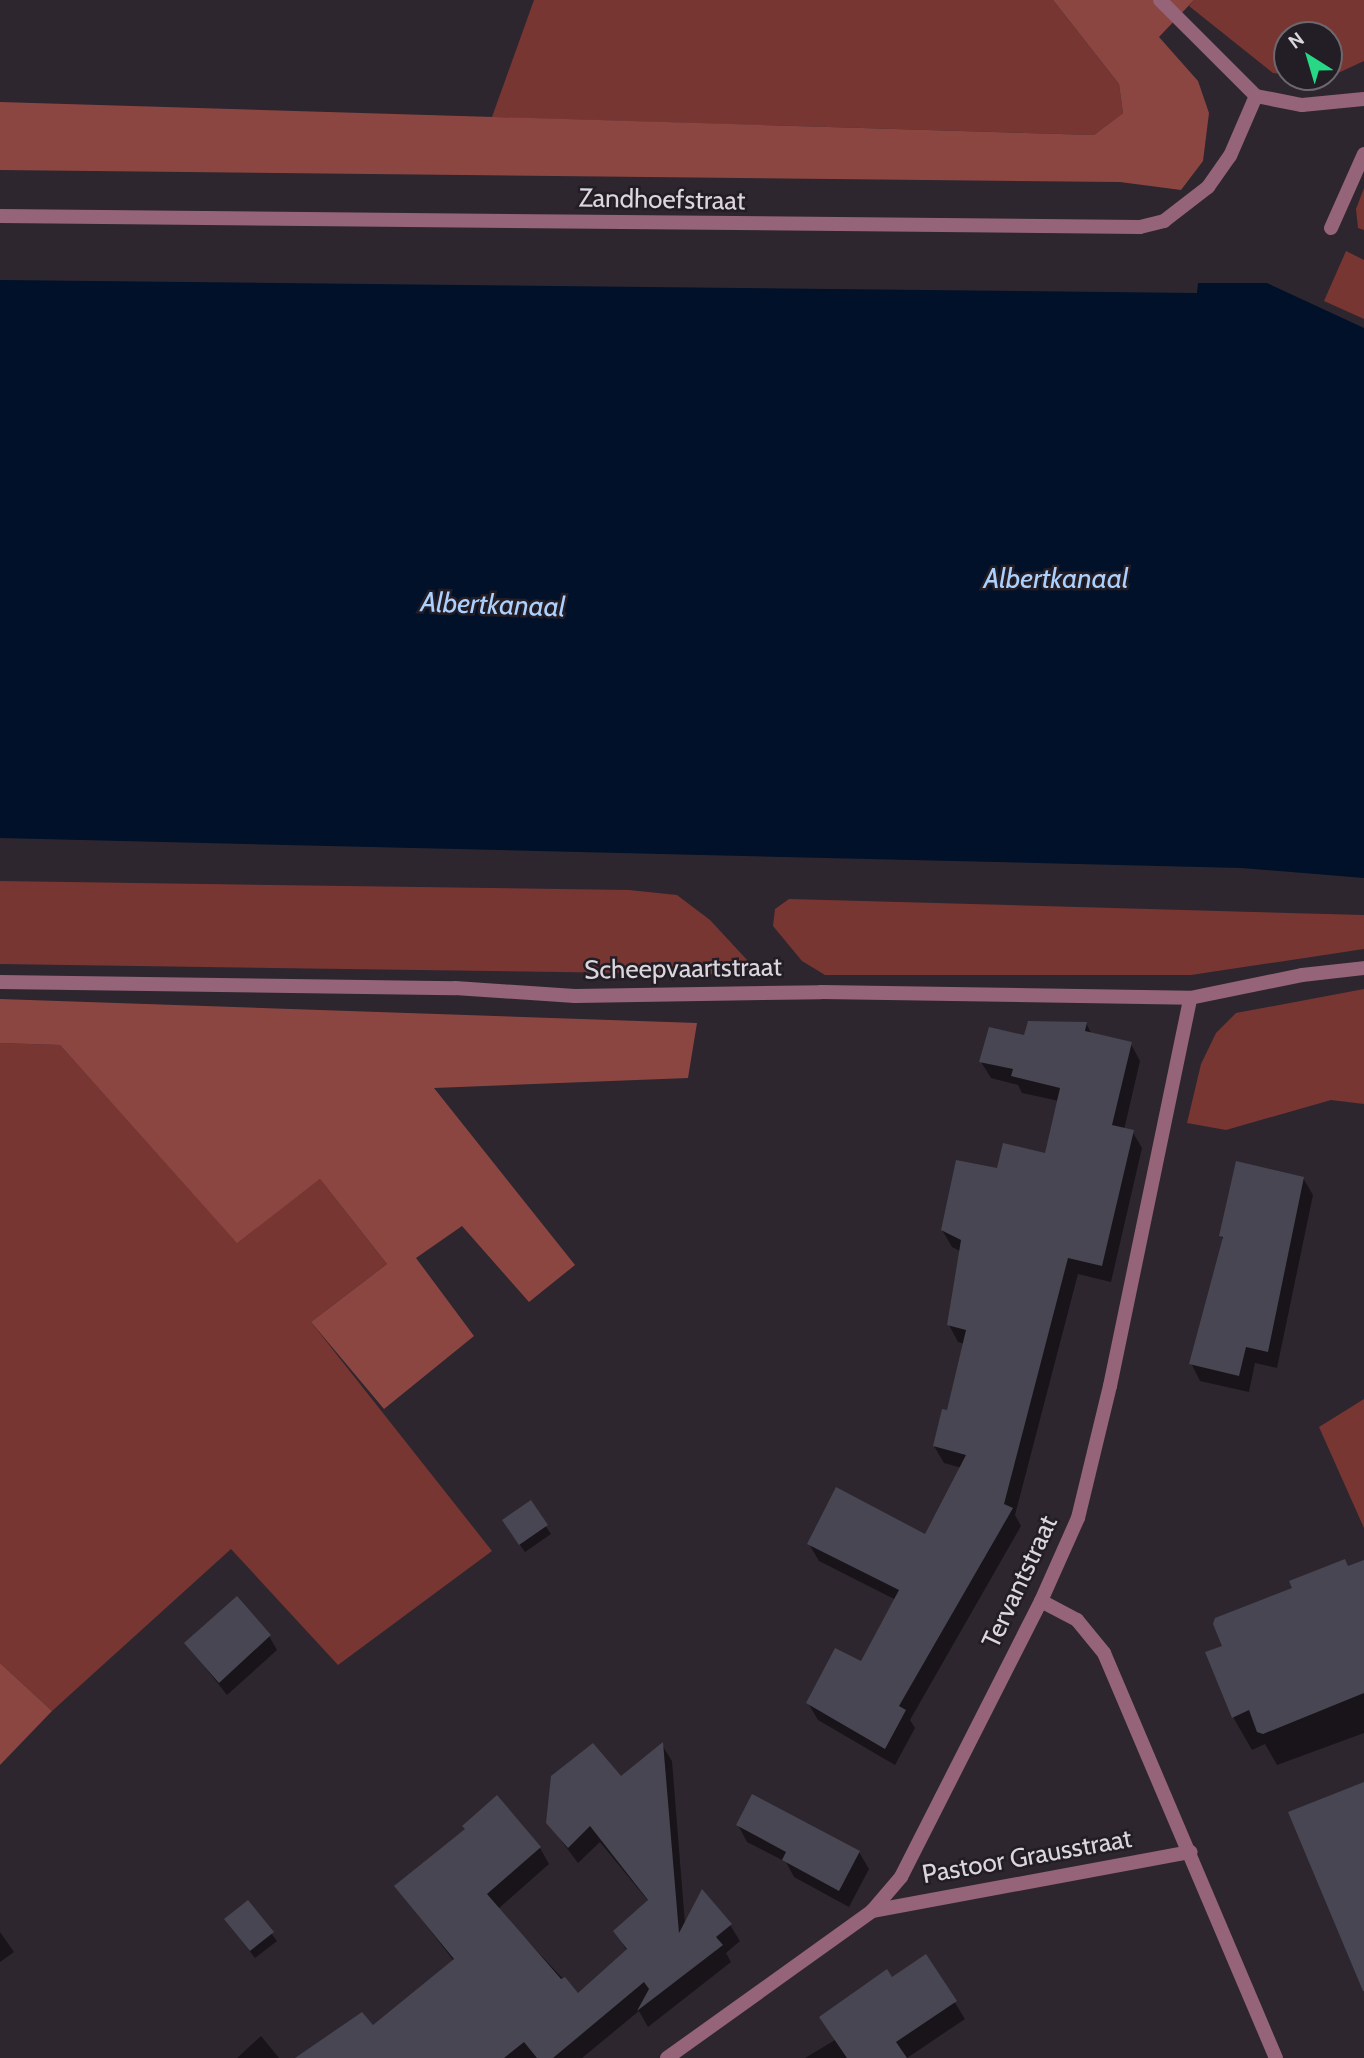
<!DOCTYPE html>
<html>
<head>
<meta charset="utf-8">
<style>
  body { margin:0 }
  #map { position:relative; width:1364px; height:2058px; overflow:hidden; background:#2d262f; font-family:Cabin,sans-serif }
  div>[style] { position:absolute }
  .green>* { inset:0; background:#773632 }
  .forest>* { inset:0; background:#8c4642 }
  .water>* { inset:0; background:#001129 }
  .shadow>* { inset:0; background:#0007 }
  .building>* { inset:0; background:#474652 }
  .street>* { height:14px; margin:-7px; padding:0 7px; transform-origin:7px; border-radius:7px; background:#956479 }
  span { translate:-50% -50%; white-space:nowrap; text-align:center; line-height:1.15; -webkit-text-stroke:5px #231d25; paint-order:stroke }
  .street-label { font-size:26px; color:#dbd6dc }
  .water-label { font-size:28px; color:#acd1fe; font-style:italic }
  .north { position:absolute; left:1273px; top:21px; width:70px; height:70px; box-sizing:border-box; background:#231d25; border:2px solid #6d676e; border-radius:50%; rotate:323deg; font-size:19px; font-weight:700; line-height:28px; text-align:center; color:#dbd6dc }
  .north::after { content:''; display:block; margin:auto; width:24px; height:32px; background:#27d885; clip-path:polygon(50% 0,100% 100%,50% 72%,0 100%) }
</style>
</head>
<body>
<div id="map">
  <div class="green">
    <i style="clip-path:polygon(534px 0,1053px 0,1119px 84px,1123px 113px,1094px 135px,492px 117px)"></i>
    <i style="clip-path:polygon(evenodd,1194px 0,1364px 0,1364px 61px,1325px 79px,1273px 73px,1189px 6px,1194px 0,1287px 35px,1329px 35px,1329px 77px,1287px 77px,1287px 35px)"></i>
    <i style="clip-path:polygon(1364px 188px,1364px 230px,1358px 228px,1356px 209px)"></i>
    <i style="clip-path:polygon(1346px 251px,1364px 260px,1364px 319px,1324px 301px)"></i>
    <i style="clip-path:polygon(0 881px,629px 890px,677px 895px,710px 920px,761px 975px,0 964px)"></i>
    <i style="clip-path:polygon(789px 899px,1364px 915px,1364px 949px,1191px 975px,825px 975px,802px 961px,773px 926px,775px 909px)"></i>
    <i style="clip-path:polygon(1364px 989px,1364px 1104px,1331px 1100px,1226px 1130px,1187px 1123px,1201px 1064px,1216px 1033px,1236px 1013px)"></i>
    <i style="clip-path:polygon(0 1043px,60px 1045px,237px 1242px,320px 1179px,387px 1264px,311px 1322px,492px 1551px,338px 1665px,231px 1549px,52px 1711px,0 1663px)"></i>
    <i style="clip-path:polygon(1364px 1399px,1364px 1528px,1319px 1427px)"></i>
  </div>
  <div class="forest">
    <i style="clip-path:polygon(1053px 0,1194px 0,1159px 37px,1198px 81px,1209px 113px,1203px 161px,1181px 190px,1120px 182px,0 170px,0 102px,1094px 135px,1123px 113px,1119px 84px)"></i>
    <i style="clip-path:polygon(0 999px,697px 1023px,688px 1078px,434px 1088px,575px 1265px,529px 1302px,462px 1226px,416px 1258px,474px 1336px,384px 1409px,311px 1322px,387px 1264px,320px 1179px,237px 1243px,60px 1045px,0 1043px)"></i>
    <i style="clip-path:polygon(0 1663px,52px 1711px,0 1765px)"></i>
  </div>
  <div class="water">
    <i style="clip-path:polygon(0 280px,1197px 293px,1198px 283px,1267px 283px,1364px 328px,1364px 878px,1241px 868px,0 838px)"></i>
  </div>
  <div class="shadow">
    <i style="clip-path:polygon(1086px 1023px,1092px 1035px,1131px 1044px,1140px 1061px,1124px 1130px,1132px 1131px,1142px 1148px,1111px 1282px,1078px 1274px,1015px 1515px,1021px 1526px,910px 1720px,915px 1728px,895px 1765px,818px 1720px,808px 1703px,862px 1663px,896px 1600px,819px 1561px,809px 1544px,926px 1537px,962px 1468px,944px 1463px,934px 1446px,949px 1412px,965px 1344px,958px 1342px,949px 1325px,960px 1251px,952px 1247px,942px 1230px,998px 1170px,1047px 1156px,1059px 1101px,1022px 1093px,1018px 1085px,991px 1078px,981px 1062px,1025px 1037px)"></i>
    <i style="clip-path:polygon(1303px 1178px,1313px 1195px,1277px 1368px,1255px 1363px,1249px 1392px,1200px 1381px,1191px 1363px,1224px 1241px,1221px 1236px)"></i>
    <i style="clip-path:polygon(530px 1503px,551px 1534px,525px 1552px,509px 1529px)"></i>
    <i style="clip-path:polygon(1364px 1562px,1364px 1733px,1277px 1765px,1265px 1744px,1252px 1750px,1233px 1717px,1225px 1647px)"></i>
    <i style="clip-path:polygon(269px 1636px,277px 1650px,227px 1695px,186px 1643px)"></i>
    <i style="clip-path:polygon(662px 1745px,672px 1761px,685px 1924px,730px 1925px,740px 1941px,726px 1953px,731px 1962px,648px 2027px,639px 2011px,582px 2058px,298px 2058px,372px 2028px,454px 1961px,396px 1887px,540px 1848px,549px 1864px,498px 1909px,578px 1995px,627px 1951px,616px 1932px,649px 1902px,600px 1842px,578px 1863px,548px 1823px,621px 1779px)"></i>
    <i style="clip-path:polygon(738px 1825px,859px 1852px,869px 1869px,849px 1907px,794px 1877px,786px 1862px,747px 1842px)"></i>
    <i style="clip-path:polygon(248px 1903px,277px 1941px,255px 1958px,226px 1920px)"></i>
    <i style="clip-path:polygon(0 1932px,14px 1952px,0 1962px)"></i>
    <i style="clip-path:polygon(926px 1956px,965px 2019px,907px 2058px,805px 2058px,835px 2040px,892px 1979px)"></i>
    <i style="clip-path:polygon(261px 2036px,279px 2058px,237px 2058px)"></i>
  </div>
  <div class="building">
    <i style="clip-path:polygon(1028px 1021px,1087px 1022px,1085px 1031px,1132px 1042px,1112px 1125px,1134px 1130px,1102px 1266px,1068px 1258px,1004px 1504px,1013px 1508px,899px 1706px,906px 1710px,885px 1749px,806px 1703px,835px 1648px,861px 1661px,899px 1590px,807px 1544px,836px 1487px,925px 1534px,966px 1455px,933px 1446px,942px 1409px,947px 1410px,966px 1330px,947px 1325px,961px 1240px,941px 1230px,956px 1160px,997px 1168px,1003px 1143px,1045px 1153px,1060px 1088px,1011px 1076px,1013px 1069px,979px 1062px,989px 1027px,1024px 1035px)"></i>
    <i style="clip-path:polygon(1236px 1161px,1304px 1177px,1268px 1352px,1246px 1347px,1239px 1376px,1189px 1364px,1223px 1237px,1219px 1236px)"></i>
    <i style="clip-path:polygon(531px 1500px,548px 1525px,519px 1545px,502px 1520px)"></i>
    <i style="clip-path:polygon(1345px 1559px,1348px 1566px,1364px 1560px,1364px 1693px,1263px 1734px,1257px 1732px,1249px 1710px,1232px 1718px,1205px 1652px,1222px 1646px,1213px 1624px,1215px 1618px,1292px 1588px,1289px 1581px)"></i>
    <i style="clip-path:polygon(237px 1596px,271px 1635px,219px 1683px,184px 1643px)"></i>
    <i style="clip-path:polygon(663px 1742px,679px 1933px,702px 1889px,732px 1924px,716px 1937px,723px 1945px,637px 2011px,649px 1989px,644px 1982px,553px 2058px,537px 2058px,524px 2042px,504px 2058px,295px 2058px,362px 2012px,373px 2025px,454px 1959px,394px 1886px,465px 1829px,462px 1826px,497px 1795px,541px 1847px,487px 1894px,561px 1979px,565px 1977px,578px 1993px,627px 1949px,613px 1931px,648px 1900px,590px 1826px,568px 1848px,546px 1823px,551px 1776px,593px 1743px,621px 1776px)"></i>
    <i style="clip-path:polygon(1364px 1782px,1364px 1991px,1363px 1991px,1288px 1812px)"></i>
    <i style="clip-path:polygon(752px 1794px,860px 1851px,839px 1891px,782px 1860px,786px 1852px,736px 1825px)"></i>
    <i style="clip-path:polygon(248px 1900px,274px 1932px,250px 1951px,224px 1919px)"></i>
    <i style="clip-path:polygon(926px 1954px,957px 2001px,896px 2042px,907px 2058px,847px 2058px,819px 2017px,887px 1969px,892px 1977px)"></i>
  </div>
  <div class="street">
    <i style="left:1160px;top:0;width:136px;rotate:45deg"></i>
    <i style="left:1256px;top:96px;width:47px;rotate:11.1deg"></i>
    <i style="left:1302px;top:105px;width:62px;rotate:-5.5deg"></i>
    <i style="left:0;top:216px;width:1140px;rotate:0.55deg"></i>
    <i style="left:1140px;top:227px;width:25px;rotate:-14deg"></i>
    <i style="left:1164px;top:221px;width:56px;rotate:-37.7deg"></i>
    <i style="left:1208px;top:187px;width:38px;rotate:-55deg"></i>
    <i style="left:1230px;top:156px;width:65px;rotate:-66.6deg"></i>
    <i style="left:1331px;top:228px;width:81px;rotate:-66deg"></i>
    <i style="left:0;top:982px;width:455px;rotate:0.8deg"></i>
    <i style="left:455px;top:988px;width:120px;rotate:3.8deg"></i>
    <i style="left:575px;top:996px;width:246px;rotate:-0.9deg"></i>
    <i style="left:821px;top:992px;width:369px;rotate:0.9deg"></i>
    <i style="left:1190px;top:998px;width:114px;rotate:-11.6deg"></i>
    <i style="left:1302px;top:975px;width:62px;rotate:-6.4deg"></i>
    <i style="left:1041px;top:1601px;width:41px;rotate:27.8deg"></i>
    <i style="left:1077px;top:1620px;width:43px;rotate:50.7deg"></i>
    <i style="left:1104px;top:1653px;width:440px;rotate:67deg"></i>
    <i style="left:872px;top:1911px;width:324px;rotate:-10.5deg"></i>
    <i style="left:667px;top:2058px;width:252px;rotate:-35.6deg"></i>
    <i style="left:872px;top:1911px;width:45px;rotate:-49.5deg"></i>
    <i style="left:901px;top:1877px;width:309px;rotate:-63.1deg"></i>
    <i style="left:1041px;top:1601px;width:91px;rotate:-66deg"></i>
    <i style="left:1078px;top:1518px;width:136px;rotate:-76.4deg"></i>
    <i style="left:1110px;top:1386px;width:396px;rotate:-78.3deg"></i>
  </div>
  <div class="street-label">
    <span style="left:662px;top:200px;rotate:1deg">Zandhoefstraat</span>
    <span style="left:683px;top:969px;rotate:-1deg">Scheepvaartstraat</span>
    <span style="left:1020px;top:1582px;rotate:-65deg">Tervantstraat</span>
    <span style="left:1027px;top:1857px;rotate:-10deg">Pastoor Grausstraat</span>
  </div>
  <div class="water-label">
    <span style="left:1056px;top:578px">Albertkanaal</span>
    <span style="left:493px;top:604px;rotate:2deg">Albertkanaal</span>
  </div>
  <div class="north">N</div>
</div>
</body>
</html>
